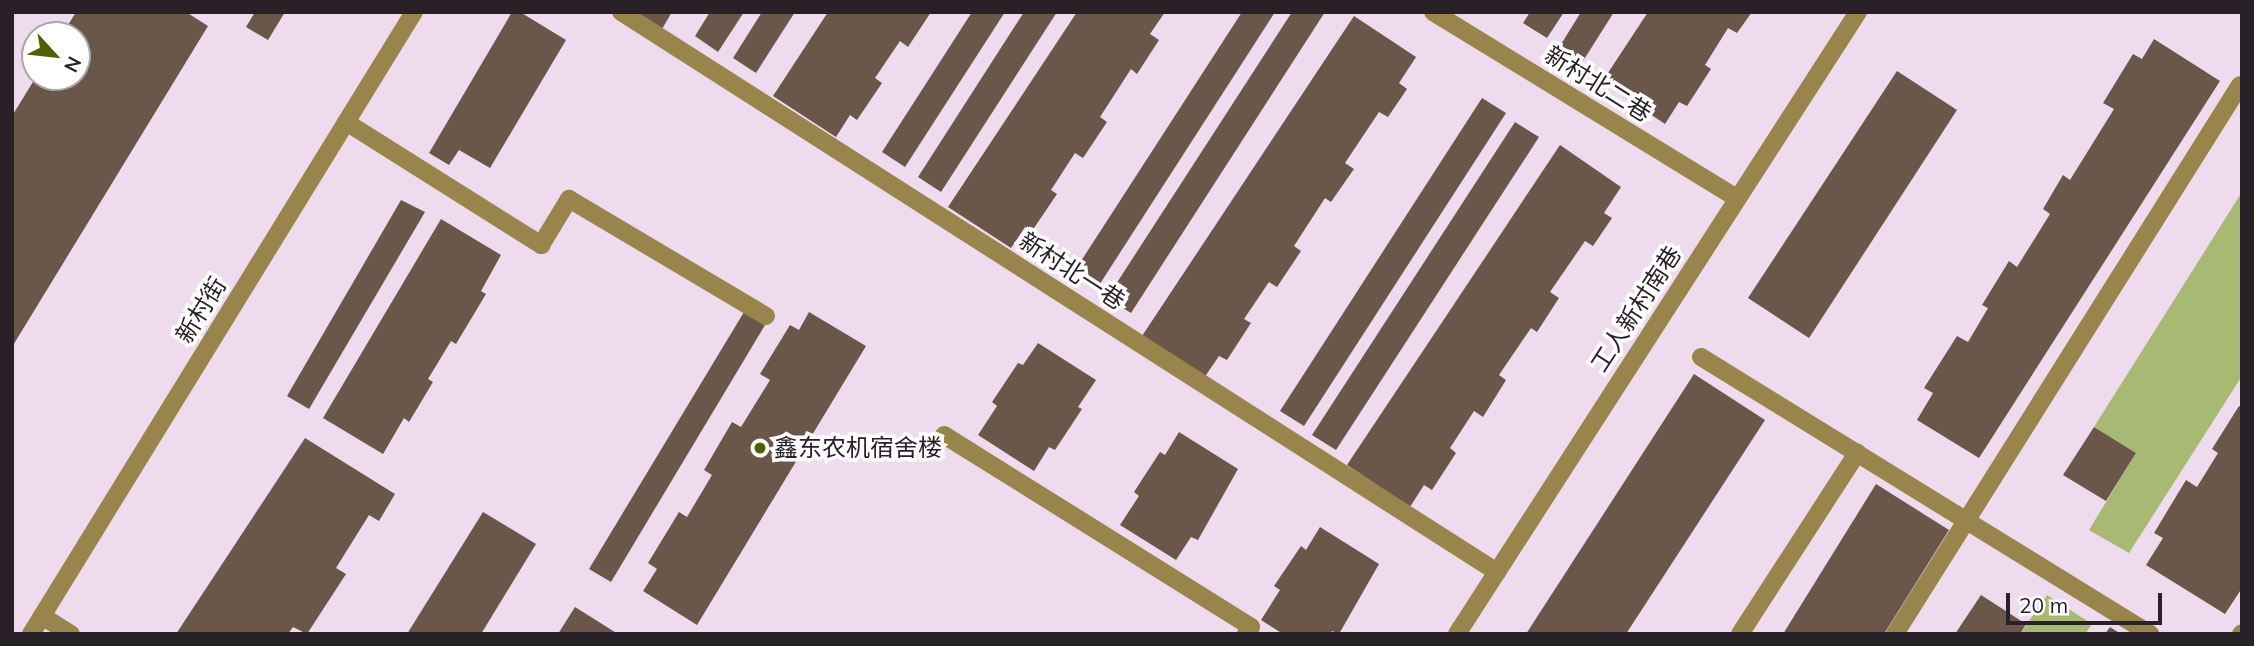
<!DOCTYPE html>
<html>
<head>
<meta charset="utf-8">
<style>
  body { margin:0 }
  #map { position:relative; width:2254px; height:646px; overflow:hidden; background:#eedbee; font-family:Mulish,"Noto Sans SC",sans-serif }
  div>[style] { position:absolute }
  .green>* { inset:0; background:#a7b973 }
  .building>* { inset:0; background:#6b564a }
  .minor>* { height:18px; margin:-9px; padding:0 9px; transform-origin:9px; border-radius:9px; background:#99844b }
  .dots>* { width:19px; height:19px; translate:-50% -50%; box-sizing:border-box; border:4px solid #fff; border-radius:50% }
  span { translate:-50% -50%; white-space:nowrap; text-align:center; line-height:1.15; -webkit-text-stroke:7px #fff; paint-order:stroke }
  .street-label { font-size:24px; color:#282128 }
  .poi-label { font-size:24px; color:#282128 }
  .left { translate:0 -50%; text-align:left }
  .frame { position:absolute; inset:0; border:14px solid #282128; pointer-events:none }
  .north { position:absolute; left:21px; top:21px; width:70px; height:70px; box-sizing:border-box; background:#fff; border:2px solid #a9a6a9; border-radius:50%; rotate:117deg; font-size:19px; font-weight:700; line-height:28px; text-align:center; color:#282128 }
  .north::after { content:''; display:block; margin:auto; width:24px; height:32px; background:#505f00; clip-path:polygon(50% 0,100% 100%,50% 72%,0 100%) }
  .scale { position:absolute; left:2006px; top:593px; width:156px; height:32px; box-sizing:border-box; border:4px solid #282128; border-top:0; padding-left:9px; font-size:21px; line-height:24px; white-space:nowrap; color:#282128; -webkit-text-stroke:5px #fff; paint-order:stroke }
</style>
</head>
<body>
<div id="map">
  <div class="green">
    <i style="clip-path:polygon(2242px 192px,2242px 376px,2129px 553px,2089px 530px,2136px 453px,2094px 427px)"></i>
    <i style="clip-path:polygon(2047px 595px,2092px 624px,2085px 634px,2020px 634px)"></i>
  </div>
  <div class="building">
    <i style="clip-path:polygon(76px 12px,186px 12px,208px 26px,12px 347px,12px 116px,36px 77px,77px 77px,77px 35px,62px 35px)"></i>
    <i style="clip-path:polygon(255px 12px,285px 12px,268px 40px,246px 27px)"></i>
    <i style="clip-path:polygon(512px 12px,520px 12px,566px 40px,490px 168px,459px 150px,449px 165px,429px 153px)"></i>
    <i style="clip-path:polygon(635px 12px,672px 12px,662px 29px)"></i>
    <i style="clip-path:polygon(710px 12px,744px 12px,718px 52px,695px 36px)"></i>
    <i style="clip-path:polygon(762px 12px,795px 12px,756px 73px,733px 58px)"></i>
    <i style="clip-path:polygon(828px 12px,931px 12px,908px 47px,900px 41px,875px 78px,882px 83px,857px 120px,850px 115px,836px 137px,773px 96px)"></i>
    <i style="clip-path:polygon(972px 12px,1005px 12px,905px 167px,882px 152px)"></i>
    <i style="clip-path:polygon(1024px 12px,1057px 12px,941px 192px,918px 177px)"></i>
    <i style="clip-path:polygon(1077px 12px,1165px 12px,1150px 34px,1159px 40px,1137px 74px,1131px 69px,1100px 117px,1107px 122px,1083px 158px,1075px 153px,1051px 190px,1057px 194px,1032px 231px,1025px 227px,1011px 248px,948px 207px)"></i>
    <i style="clip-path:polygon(1242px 12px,1275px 12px,1096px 290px,1072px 275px)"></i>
    <i style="clip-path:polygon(1292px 12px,1325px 12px,1131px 313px,1107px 298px)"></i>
    <i style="clip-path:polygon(1530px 12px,1564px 12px,1547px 38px,1523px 23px)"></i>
    <i style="clip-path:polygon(1581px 12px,1614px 12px,1583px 61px,1560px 46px)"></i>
    <i style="clip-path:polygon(1648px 12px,1752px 12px,1737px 33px,1728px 28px,1705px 65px,1711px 69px,1687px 106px,1679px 102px,1665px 124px,1602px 82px)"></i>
    <i style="clip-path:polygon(1354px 16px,1416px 57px,1399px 83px,1407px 89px,1388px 117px,1379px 112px,1345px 163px,1354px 169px,1331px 202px,1325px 198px,1294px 246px,1301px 251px,1277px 287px,1269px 282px,1244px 319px,1251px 323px,1227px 360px,1219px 356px,1204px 378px,1142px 336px)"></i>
    <i style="clip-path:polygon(2154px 39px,2220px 81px,1979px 458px,1917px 420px,1933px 393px,1924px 388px,1957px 336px,1968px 342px,1988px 308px,1982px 305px,2009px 261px,2017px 267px,2050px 214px,2043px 209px,2063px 175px,2070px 180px,2114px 109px,2103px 103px,2133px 54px,2142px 59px)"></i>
    <i style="clip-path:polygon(1897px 71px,1957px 110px,1809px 338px,1748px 298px)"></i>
    <i style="clip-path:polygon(1482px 98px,1506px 113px,1304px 426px,1280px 411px)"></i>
    <i style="clip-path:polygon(1515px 122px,1539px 137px,1336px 450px,1312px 435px)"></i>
    <i style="clip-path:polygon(1560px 145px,1621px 187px,1604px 213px,1612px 218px,1593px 246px,1585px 241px,1550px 292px,1559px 298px,1537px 332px,1531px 328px,1499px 375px,1506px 380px,1483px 417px,1474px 411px,1450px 448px,1456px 453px,1432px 490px,1424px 485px,1410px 507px,1347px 465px)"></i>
    <i style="clip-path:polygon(401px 200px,425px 212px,309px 409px,287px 396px)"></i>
    <i style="clip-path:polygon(441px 219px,501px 255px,481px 291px,486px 294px,456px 344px,451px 341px,428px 379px,433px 382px,409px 422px,404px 418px,383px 454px,323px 418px)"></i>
    <i style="clip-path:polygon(744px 312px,765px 325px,611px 582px,589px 569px)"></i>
    <i style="clip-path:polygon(809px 312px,866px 346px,697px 625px,643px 591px,657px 569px,648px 563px,679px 512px,687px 517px,712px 475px,704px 470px,732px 422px,741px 427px,770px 380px,760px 374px,790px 325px,799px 330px)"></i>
    <i style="clip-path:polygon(1038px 343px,1096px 380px,1078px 407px,1082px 409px,1055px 450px,1049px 447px,1034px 471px,978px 435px,997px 406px,992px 402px,1018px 363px,1023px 365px)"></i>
    <i style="clip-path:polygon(1694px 374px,1765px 420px,1626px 634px,1526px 634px)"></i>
    <i style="clip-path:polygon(2239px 406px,2242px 408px,2242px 588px,2225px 614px,2146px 565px,2163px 538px,2154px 533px,2186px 480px,2197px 487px,2218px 453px,2212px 449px)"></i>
    <i style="clip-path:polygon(2094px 427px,2136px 453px,2106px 501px,2063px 475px)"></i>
    <i style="clip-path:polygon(1179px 432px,1238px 469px,1198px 540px,1191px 537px,1176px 560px,1120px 525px,1139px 496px,1134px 492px,1160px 452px,1165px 455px)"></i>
    <i style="clip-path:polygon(305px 438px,395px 494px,379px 521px,369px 515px,336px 568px,346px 574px,307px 634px,293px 627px,288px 634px,176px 634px)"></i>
    <i style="clip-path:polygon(1876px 484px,1949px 530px,1884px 634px,1783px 634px)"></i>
    <i style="clip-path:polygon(483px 512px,536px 544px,481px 634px,407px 634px)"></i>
    <i style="clip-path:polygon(1320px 527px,1379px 564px,1339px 634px,1332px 631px,1330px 634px,1283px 634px,1261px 620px,1280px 590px,1274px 586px,1301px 546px,1306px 550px)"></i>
    <i style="clip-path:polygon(1981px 595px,2026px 624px,2020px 634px,1955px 634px)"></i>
    <i style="clip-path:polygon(575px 607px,618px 634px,558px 634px)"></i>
    <i style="clip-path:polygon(2110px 627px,2121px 634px,2105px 634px)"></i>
  </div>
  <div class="minor">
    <i style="left:621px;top:12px;width:1040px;rotate:32.59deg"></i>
    <i style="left:1433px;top:12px;width:356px;rotate:31.5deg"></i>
    <i style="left:346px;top:122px;width:231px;rotate:32.2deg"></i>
    <i style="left:541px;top:245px;width:54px;rotate:-58.7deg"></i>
    <i style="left:569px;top:199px;width:229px;rotate:30.7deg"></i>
    <i style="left:1701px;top:357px;width:528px;rotate:31.67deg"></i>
    <i style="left:944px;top:435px;width:362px;rotate:32deg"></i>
    <i style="left:1251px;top:627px;width:9px;rotate:126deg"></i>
    <i style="left:42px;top:616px;width:34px;rotate:32deg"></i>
    <i style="left:31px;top:634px;width:730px;rotate:-58.38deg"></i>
    <i style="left:1457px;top:634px;width:740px;rotate:-57.19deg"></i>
    <i style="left:1740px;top:634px;width:216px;rotate:-57.1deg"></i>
    <i style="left:1895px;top:634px;width:648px;rotate:-57.85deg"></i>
    <i style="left:2241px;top:634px;width:1px;rotate:-45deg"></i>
  </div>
  <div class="dots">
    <i style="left:760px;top:448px;background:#505f00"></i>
  </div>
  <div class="street-label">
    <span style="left:1598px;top:84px;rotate:32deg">新村北二巷</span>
    <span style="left:1072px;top:271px;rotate:33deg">新村北一巷</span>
    <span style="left:1636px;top:309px;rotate:-57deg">工人新村南巷</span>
    <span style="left:201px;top:310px;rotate:-58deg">新村街</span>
  </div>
  <div class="poi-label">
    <span class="left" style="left:774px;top:448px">鑫东农机宿舍楼</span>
  </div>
  <div class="frame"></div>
  <div class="north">N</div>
  <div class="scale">20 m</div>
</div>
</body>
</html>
